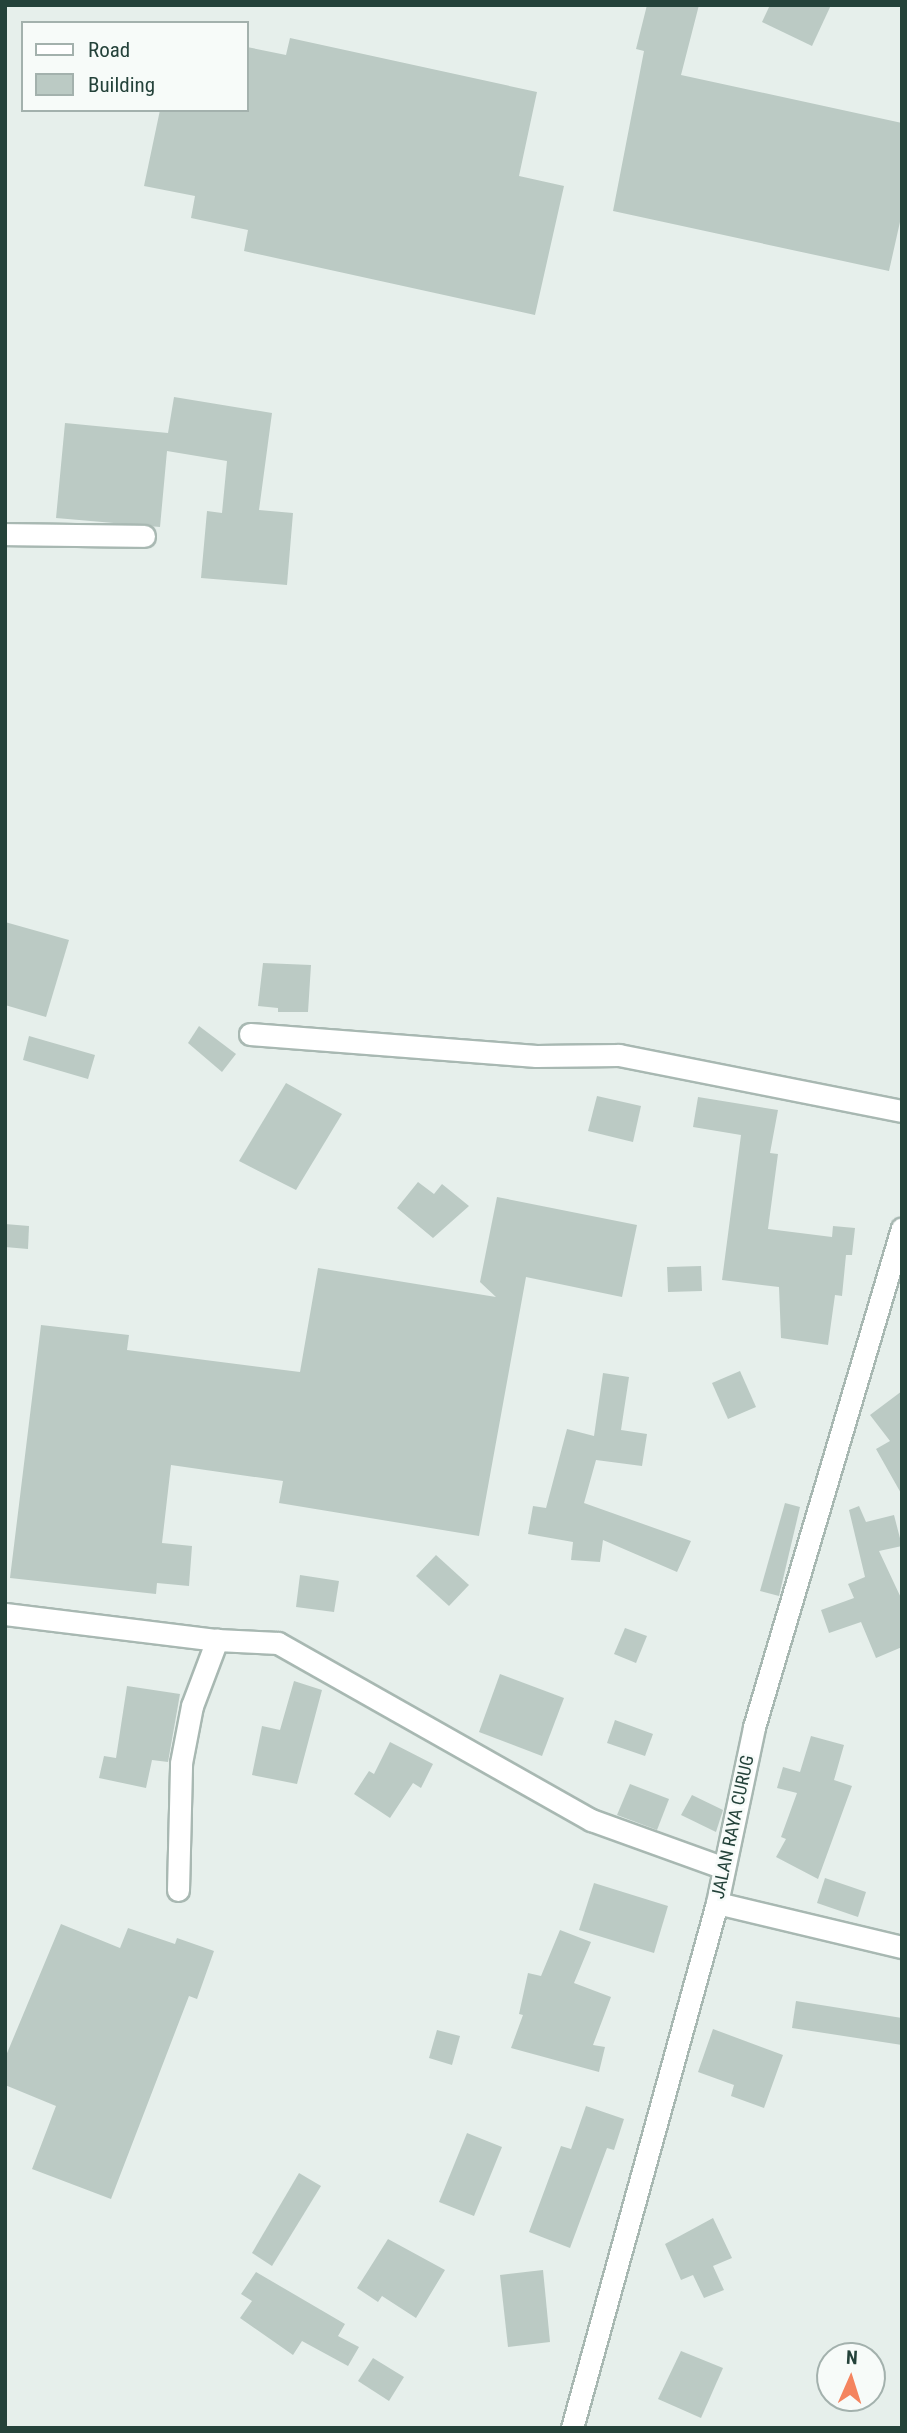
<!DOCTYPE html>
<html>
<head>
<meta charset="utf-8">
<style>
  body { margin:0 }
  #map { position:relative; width:907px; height:2433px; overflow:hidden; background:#e6efeb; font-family:"Roboto Condensed",sans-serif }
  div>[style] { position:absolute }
  .building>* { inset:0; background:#bbcac4 }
  .roads { filter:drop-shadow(2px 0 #a8b8b2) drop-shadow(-2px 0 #a8b8b2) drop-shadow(0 2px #a8b8b2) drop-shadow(0 -2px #a8b8b2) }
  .minor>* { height:21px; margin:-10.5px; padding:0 10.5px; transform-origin:10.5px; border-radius:10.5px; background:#fff }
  span { translate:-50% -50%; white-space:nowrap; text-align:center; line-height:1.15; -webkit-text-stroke:5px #f7fbf9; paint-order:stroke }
  .street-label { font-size:18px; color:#24423a }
  .frame { position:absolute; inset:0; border:7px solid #24423a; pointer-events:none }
  .legend { position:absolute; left:21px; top:21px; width:228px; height:91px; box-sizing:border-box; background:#f7fbf9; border:2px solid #a3b1ad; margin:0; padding:9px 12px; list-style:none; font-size:21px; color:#24423a }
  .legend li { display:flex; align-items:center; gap:14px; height:35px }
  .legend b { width:35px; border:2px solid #a3b1ad }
  .north { position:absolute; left:816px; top:2342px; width:70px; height:70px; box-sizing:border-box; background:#f7fbf9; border:2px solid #a3b1ad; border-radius:50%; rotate:3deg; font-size:19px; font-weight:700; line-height:28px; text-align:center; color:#24423a }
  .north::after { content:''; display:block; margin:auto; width:24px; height:32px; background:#f4845f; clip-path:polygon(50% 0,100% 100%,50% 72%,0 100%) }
</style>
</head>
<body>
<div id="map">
  <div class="building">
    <i style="clip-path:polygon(647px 5px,699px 5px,681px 75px,902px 123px,902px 213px,889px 271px,613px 211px,644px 51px,636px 49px)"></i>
    <i style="clip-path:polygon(770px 5px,831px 5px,812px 46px,762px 22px)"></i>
    <i style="clip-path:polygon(290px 38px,537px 92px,519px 176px,564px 186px,535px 315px,244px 251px,248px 230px,191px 218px,195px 196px,144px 186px,160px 110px,247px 110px,247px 47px,286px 55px)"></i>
    <i style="clip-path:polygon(174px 397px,272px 413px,259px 510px,293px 513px,287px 585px,201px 578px,207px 511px,222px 513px,227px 461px,167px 451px,160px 527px,56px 518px,65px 423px,168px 433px)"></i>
    <i style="clip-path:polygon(5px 922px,69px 940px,46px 1017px,5px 1005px)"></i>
    <i style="clip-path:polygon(263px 963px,311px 965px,308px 1012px,278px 1012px,278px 1008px,258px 1006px)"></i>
    <i style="clip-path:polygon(199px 1026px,236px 1054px,222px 1072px,188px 1043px)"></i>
    <i style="clip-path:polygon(29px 1036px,95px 1055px,88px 1079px,23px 1060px)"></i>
    <i style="clip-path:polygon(286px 1083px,342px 1114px,296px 1190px,239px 1161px)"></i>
    <i style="clip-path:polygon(597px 1096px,641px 1106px,633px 1142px,588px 1131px)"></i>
    <i style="clip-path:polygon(698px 1097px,778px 1110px,770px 1153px,778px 1154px,768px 1229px,832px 1237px,833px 1226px,855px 1228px,852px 1255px,846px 1255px,842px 1296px,835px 1295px,828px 1345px,781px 1338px,779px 1287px,722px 1280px,741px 1135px,693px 1127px)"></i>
    <i style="clip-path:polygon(418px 1182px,434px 1194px,442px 1184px,469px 1206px,433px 1238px,397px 1208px)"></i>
    <i style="clip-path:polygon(497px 1197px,637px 1225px,622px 1297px,526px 1277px,479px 1536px,279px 1503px,283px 1481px,171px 1465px,162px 1543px,192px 1546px,189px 1586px,157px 1583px,156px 1594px,10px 1578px,41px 1325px,129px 1335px,127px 1350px,300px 1372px,318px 1268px,496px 1297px,480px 1282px)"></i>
    <i style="clip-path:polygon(5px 1224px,29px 1226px,28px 1249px,5px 1247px)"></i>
    <i style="clip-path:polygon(701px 1266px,702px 1291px,668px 1292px,667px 1267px)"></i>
    <i style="clip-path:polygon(740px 1371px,756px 1407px,728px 1419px,712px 1383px)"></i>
    <i style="clip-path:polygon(603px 1373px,629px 1377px,621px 1430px,647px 1434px,642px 1466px,596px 1460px,584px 1503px,691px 1541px,677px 1572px,603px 1540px,600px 1562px,571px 1560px,573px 1542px,528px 1534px,533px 1506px,546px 1508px,567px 1429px,594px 1436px)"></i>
    <i style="clip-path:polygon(902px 1391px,902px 1495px,876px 1449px,890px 1441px,870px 1415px)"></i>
    <i style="clip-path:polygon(785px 1503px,800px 1507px,779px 1596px,760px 1591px)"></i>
    <i style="clip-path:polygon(859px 1506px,866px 1522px,894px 1515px,902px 1546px,879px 1551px,902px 1600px,902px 1647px,876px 1658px,861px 1622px,829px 1633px,821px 1610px,854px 1598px,848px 1584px,865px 1577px,849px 1510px)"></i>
    <i style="clip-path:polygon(436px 1555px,469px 1585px,449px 1606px,416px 1576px)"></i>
    <i style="clip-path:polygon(300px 1575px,339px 1581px,334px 1612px,296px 1607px)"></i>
    <i style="clip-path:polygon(625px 1628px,647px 1636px,636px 1663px,614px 1654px)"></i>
    <i style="clip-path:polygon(500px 1674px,564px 1698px,542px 1756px,479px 1732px)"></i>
    <i style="clip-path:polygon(294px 1681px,322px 1690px,297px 1784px,252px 1775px,262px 1726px,280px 1730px)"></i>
    <i style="clip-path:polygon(127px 1686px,180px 1694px,168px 1762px,152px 1760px,146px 1788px,99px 1778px,104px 1756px,116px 1758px)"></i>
    <i style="clip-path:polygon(615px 1720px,653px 1734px,645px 1756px,607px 1743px)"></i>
    <i style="clip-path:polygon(811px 1736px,844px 1745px,834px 1780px,852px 1786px,818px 1879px,776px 1857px,786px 1839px,781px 1837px,797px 1793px,777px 1788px,783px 1767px,800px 1772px)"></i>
    <i style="clip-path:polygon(390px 1742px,433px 1764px,421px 1788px,413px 1783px,390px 1818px,354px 1794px,369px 1771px,374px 1774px)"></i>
    <i style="clip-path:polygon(630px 1784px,669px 1799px,657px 1830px,617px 1815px)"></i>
    <i style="clip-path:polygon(692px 1795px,723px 1810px,716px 1832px,681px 1815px)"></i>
    <i style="clip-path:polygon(825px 1878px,866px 1892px,858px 1917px,817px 1903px)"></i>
    <i style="clip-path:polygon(594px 1883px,668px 1906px,654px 1953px,579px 1930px)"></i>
    <i style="clip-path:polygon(61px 1924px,120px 1948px,128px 1928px,175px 1944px,177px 1938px,214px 1951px,197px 1999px,189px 1996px,111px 2199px,32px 2169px,56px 2106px,5px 2085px,5px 2058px)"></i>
    <i style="clip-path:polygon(560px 1930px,591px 1942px,574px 1983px,611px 1997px,593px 2045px,605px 2047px,599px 2072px,511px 2048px,523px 2015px,519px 2014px,528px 1973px,541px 1976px)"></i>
    <i style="clip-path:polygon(796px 2001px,902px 2018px,902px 2045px,792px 2028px)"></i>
    <i style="clip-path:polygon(713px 2029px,783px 2055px,764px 2108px,731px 2096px,734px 2085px,698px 2072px)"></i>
    <i style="clip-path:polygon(437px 2030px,460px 2036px,452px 2065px,429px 2058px)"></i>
    <i style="clip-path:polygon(586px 2106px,624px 2119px,614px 2150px,607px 2148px,570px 2248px,529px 2232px,561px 2146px,571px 2149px)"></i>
    <i style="clip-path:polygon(467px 2133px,502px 2147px,474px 2216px,439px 2202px)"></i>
    <i style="clip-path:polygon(299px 2173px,321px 2186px,272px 2266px,252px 2253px)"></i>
    <i style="clip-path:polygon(713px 2218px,732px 2258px,713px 2266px,724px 2290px,704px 2298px,693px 2275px,681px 2280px,665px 2244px)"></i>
    <i style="clip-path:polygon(388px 2239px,445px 2270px,416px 2318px,382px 2296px,378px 2302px,357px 2288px)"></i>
    <i style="clip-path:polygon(543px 2270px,550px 2342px,508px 2347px,500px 2275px)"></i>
    <i style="clip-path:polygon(256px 2272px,345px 2324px,338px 2336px,359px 2347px,348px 2366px,302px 2341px,293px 2355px,240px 2318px,252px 2301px,241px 2294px)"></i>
    <i style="clip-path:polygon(681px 2351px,723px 2368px,701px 2418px,658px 2399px)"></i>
    <i style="clip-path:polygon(373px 2358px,404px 2377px,389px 2401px,358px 2381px)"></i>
  </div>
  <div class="roads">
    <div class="minor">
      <i style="left:5px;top:534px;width:139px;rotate:0.8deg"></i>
      <i style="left:250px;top:1034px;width:287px;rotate:4.4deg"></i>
      <i style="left:536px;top:1056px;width:83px;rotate:-0.7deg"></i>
      <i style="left:619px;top:1055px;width:288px;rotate:11.2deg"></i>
      <i style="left:5px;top:1614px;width:214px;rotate:7deg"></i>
      <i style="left:217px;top:1640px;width:61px;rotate:2.8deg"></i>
      <i style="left:278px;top:1643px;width:360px;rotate:29.5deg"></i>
      <i style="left:591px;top:1820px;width:141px;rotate:19.8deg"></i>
      <i style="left:178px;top:1890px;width:127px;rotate:-88.6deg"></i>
      <i style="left:181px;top:1763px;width:58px;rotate:-79.1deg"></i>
      <i style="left:192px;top:1706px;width:71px;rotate:-69.3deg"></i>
      <i style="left:717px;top:1903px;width:190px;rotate:13.4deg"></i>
      <i style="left:572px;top:2428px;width:545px;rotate:-74.56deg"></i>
      <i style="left:717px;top:1903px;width:180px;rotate:-78.1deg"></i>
      <i style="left:754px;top:1727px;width:520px;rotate:-73.48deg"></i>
    </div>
  </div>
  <div class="street-label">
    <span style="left:733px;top:1827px;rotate:-78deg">JALAN RAYA CURUG</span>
  </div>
  <div class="frame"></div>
  <ul class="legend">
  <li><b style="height:9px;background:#fff"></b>Road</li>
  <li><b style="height:19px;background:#bbcac4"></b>Building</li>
  </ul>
  <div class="north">N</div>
</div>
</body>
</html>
